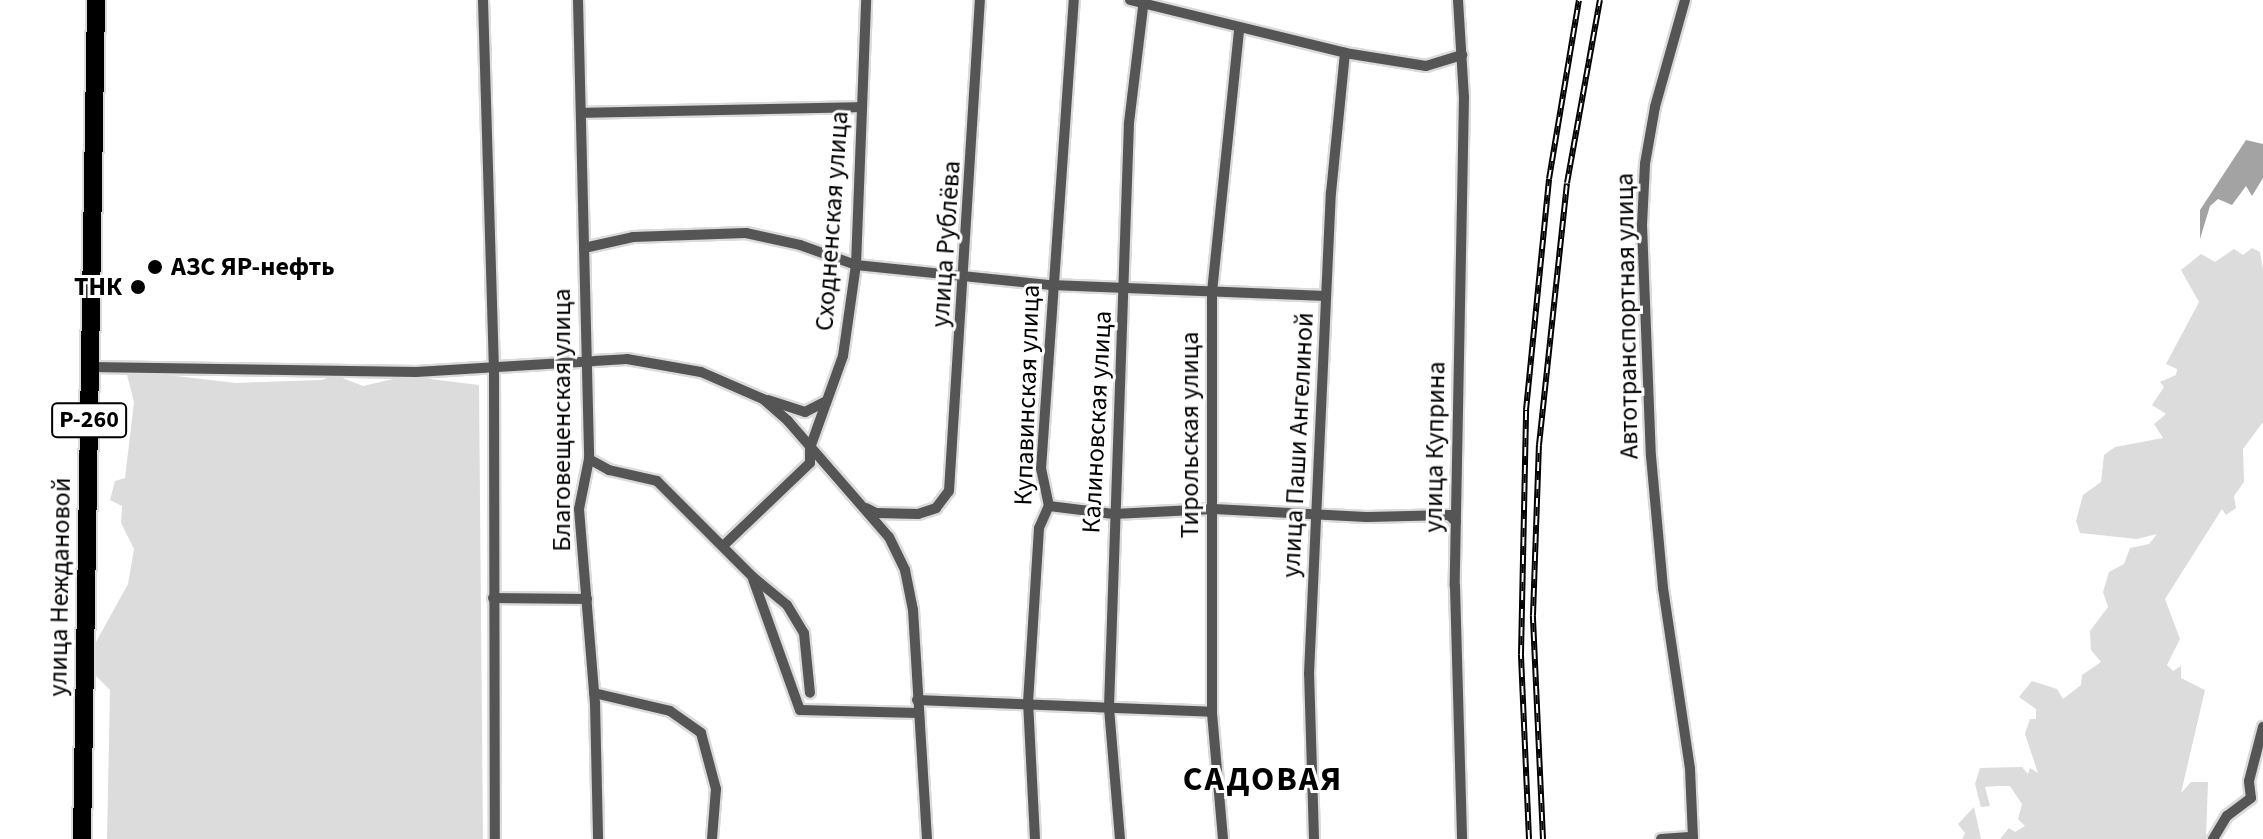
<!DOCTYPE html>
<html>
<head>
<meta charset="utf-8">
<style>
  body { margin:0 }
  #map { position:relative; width:2263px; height:839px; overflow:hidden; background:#fff; font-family:"Source Sans 3",sans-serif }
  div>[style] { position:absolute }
  .green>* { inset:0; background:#dcdcdc }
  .water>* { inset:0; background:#a3a3a3 }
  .roads { filter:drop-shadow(2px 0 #dbdbdb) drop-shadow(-2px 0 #dbdbdb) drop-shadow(0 2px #dbdbdb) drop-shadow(0 -2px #dbdbdb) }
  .minor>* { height:10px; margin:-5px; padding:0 5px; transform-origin:5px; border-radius:5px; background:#555 }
  .trunk>* { height:18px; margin:-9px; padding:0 9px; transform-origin:9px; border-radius:9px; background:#000 }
  .rail>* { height:6px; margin-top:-3px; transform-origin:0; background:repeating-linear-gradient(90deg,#fff 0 9px,#000 0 18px); box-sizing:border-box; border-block:2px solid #000 }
  .dots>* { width:22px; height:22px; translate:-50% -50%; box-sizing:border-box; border:4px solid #fff; border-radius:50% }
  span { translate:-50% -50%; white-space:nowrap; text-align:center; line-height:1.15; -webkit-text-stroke:6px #fff; paint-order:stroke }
  .shield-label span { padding:2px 6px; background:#fff; border:2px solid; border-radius:6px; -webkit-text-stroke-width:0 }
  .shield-label { font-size:24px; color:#000; font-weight:700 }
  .street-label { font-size:26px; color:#000 }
  .poi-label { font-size:26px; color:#000; font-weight:700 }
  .left { translate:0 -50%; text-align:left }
  .right { translate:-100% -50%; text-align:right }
  .district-label { font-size:34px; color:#000; font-weight:700; letter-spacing:2px }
</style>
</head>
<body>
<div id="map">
  <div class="green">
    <i style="clip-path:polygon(2252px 248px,2260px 252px,2263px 270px,2263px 422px,2243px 449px,2244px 482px,2234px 496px,2236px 508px,2226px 515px,2222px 509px,2165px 599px,2180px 639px,2167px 665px,2173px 671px,2181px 666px,2181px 678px,2205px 690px,2181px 793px,2191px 782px,2208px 782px,2206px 839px,2000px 839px,2009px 828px,2015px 832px,2025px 826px,2018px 819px,2022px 804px,2010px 786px,1997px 786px,1985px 787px,1990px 806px,1981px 807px,1975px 784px,1980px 768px,2022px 767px,2028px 774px,2030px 768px,2038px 773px,2025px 734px,2030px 719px,2036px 719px,2036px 709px,2019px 697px,2032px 681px,2057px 689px,2063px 699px,2081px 685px,2082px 675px,2101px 662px,2091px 650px,2090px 631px,2108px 607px,2103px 592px,2109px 572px,2124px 564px,2130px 548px,2149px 544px,2157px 534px,2137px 539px,2080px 533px,2076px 521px,2083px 495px,2101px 482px,2104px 455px,2115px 447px,2163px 438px,2154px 424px,2166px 414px,2152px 405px,2164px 387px,2160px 382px,2176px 375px,2177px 369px,2166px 364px,2199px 302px,2181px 270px,2201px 254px,2215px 262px,2234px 249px,2243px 255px)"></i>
    <i style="clip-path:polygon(150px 373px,236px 383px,322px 380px,335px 375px,363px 386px,406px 376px,479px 385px,483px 839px,107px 839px,110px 690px,95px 675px,96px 642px,128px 584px,134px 549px,121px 523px,122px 506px,110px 500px,115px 481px,125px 478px,134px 402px,127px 375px)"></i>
    <i style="clip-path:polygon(1974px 807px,1981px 839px,1962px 839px,1965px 833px,1958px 824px)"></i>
  </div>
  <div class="water">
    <i style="clip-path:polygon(2246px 140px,2263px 144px,2263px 178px,2252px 196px,2246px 186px,2232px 205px,2218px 199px,2210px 206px,2200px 239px,2200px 210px)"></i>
  </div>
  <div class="roads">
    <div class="minor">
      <i style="left:483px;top:0;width:366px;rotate:88.3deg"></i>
      <i style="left:494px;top:366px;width:473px;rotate:89.9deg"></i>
      <i style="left:578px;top:0;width:459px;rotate:88.6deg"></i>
      <i style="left:589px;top:459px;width:51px;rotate:101.3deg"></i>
      <i style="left:579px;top:509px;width:195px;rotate:85.3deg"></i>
      <i style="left:595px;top:703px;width:136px;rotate:88.7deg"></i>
      <i style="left:1130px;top:0;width:221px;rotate:13.8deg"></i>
      <i style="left:1345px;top:53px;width:82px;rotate:9.1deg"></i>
      <i style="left:1426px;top:66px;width:38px;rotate:-17deg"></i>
      <i style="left:1458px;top:0;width:97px;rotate:86.5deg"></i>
      <i style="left:1464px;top:97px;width:489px;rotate:91.1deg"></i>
      <i style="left:1455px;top:586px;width:253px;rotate:88.4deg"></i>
      <i style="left:1685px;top:0;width:111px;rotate:105.7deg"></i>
      <i style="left:1655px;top:107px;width:58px;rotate:100deg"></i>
      <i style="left:1645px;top:164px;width:61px;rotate:92.8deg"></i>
      <i style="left:1642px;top:225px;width:231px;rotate:87.8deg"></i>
      <i style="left:1651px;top:456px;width:133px;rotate:84.8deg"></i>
      <i style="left:1663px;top:588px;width:183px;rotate:81.5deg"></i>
      <i style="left:1690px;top:769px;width:70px;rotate:87.5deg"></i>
      <i style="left:581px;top:113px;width:281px;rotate:-1.2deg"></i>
      <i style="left:584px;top:248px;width:50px;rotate:-12.7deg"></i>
      <i style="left:633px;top:237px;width:113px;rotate:-2deg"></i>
      <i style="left:746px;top:233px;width:55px;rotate:12.5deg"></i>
      <i style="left:800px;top:245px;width:59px;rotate:19.7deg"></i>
      <i style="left:856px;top:265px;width:196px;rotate:5.9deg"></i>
      <i style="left:1051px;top:285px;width:275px;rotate:2.3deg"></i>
      <i style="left:90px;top:367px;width:326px;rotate:0.9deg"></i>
      <i style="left:416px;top:372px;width:211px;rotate:-3.5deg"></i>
      <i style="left:627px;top:359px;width:75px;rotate:10deg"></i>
      <i style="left:701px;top:372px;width:68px;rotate:23.5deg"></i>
      <i style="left:763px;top:399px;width:33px;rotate:41deg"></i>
      <i style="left:788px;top:421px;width:154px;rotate:49deg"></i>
      <i style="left:889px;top:537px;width:37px;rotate:64deg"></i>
      <i style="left:905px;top:570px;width:41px;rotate:78.7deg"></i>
      <i style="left:913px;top:610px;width:229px;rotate:86.5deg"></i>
      <i style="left:768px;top:400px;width:39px;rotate:18deg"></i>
      <i style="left:805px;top:412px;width:22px;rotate:-27deg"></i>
      <i style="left:589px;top:459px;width:23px;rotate:29deg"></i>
      <i style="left:609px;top:470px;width:49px;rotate:12.9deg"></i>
      <i style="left:657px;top:481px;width:136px;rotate:45deg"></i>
      <i style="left:753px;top:577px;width:44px;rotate:39.5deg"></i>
      <i style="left:787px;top:605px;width:33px;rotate:59deg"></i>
      <i style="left:804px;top:633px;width:60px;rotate:84.3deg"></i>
      <i style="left:1049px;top:506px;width:65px;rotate:7deg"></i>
      <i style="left:1114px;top:514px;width:100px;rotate:-2.9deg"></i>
      <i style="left:1214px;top:509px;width:152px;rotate:3deg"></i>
      <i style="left:1366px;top:517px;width:83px;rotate:-1.4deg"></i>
      <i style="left:1449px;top:515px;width:10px;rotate:45deg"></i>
      <i style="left:866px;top:508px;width:11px;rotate:27deg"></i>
      <i style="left:876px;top:513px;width:42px;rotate:1.4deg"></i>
      <i style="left:918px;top:514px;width:19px;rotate:-18deg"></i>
      <i style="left:936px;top:508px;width:21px;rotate:-53deg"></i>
      <i style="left:949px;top:491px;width:492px;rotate:-86.4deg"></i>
      <i style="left:723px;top:546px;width:120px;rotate:-43.7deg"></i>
      <i style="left:810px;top:463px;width:15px;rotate:-90deg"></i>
      <i style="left:810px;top:448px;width:98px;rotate:-70.3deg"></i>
      <i style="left:843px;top:356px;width:92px;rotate:-81.9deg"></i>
      <i style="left:856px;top:265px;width:265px;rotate:-87.8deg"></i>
      <i style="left:753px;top:579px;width:139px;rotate:70.3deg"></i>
      <i style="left:800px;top:710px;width:118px;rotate:1.5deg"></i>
      <i style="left:493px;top:598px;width:94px;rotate:0.6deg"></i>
      <i style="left:594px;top:693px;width:78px;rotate:13.3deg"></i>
      <i style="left:670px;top:711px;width:38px;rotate:35deg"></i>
      <i style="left:701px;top:733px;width:58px;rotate:75deg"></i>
      <i style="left:716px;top:789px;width:50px;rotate:94.6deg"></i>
      <i style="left:917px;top:700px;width:295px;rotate:2.3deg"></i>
      <i style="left:1035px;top:839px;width:136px;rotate:-92.9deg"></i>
      <i style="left:1028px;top:703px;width:175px;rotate:-86.4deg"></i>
      <i style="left:1039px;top:528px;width:24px;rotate:-66deg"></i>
      <i style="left:1049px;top:506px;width:38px;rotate:-102deg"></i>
      <i style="left:1041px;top:469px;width:470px;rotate:-86deg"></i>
      <i style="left:1120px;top:839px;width:132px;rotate:-94.8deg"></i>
      <i style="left:1109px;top:707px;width:584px;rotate:-88.04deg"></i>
      <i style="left:1129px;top:123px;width:117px;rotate:-83.1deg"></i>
      <i style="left:1223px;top:839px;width:127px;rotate:-95deg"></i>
      <i style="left:1212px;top:712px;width:420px;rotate:-90deg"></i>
      <i style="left:1212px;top:292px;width:262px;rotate:-84.1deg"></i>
      <i style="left:1314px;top:839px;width:165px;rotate:-91.7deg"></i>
      <i style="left:1309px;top:674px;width:482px;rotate:-87.4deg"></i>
      <i style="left:1331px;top:193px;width:141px;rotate:-84.3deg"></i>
      <i style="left:1661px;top:839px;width:32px;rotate:-4deg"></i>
      <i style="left:2213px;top:839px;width:27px;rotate:-59deg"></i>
      <i style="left:2227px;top:816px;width:30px;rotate:-37deg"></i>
      <i style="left:2251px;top:798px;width:17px;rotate:-97deg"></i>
      <i style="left:2249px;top:781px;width:56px;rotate:-75.5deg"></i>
    </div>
    <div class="trunk">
      <i style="left:82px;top:839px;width:839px;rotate:-89.04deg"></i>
    </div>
  </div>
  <div class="rail">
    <i style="left:1529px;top:839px;width:185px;rotate:-92.5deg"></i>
    <i style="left:1521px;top:654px;width:244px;rotate:-88.8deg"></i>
    <i style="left:1526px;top:410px;width:232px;rotate:-84.3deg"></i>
    <i style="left:1549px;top:179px;width:181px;rotate:-80.5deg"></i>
    <i style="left:1543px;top:839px;width:224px;rotate:-92.6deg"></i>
    <i style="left:1533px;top:615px;width:170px;rotate:-88deg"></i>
    <i style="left:1539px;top:445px;width:263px;rotate:-83.9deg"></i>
    <i style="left:1567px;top:183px;width:186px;rotate:-79.8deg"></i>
  </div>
  <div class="dots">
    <i style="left:155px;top:267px;background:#000"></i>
    <i style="left:138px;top:287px;background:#000"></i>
  </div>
  <div class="shield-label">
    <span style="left:89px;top:420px">Р-260</span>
  </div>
  <div class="street-label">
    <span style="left:832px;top:221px;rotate:-86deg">Сходненская улица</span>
    <span style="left:946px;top:244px;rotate:-86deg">улица Рублёва</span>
    <span style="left:1627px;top:316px;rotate:-91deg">Автотранспортная улица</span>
    <span style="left:1027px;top:395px;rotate:-88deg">Купавинская улица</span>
    <span style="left:562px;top:420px;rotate:-90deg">Благовещенская улица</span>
    <span style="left:1097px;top:422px;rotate:-87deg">Калиновская улица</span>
    <span style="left:1190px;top:435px;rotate:-90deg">Тирольская улица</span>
    <span style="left:1298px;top:445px;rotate:-87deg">улица Паши Ангелиной</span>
    <span style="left:1435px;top:447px;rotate:-89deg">улица Куприна</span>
    <span style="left:60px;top:587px;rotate:-89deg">улица Неждановой</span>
  </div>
  <div class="poi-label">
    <span class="left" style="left:171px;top:267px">АЗС ЯР-нефть</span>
    <span class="right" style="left:122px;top:287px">ТНК</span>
  </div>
  <div class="district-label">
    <span style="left:1263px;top:780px">САДОВАЯ</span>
  </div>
</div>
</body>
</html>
